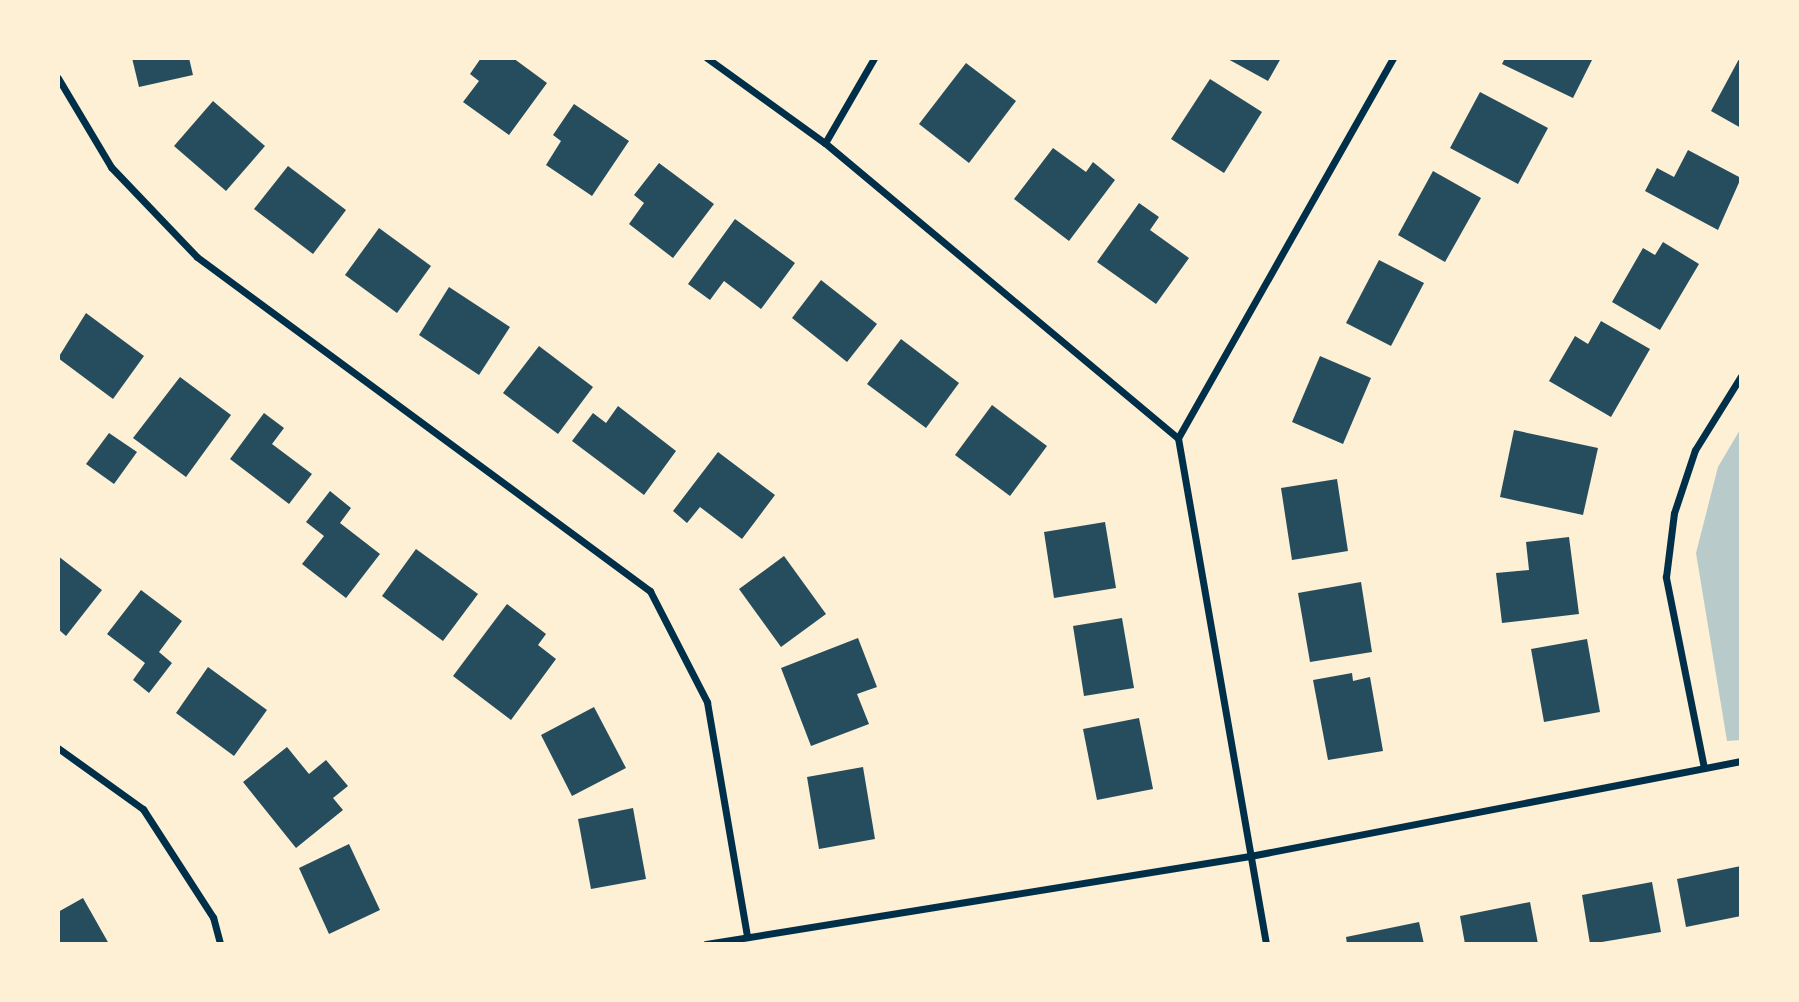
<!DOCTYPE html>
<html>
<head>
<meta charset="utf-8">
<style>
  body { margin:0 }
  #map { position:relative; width:1799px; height:1002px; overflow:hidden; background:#fdf0d5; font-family:Jost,sans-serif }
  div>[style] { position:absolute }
  .green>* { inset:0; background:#b9caca }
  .building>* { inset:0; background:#264d5e }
  .minor>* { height:7px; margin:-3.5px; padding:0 3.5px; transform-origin:3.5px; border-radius:3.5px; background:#003049 }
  span { translate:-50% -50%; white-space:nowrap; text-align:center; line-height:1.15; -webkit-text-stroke:6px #fdf0d5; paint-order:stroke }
  .frame { position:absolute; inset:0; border:60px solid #fdf0d5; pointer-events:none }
</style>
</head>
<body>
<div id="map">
  <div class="green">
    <i style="clip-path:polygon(1741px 428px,1741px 740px,1727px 741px,1696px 553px,1718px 467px)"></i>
  </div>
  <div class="building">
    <i style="clip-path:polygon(132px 58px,189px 58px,193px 75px,139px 87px)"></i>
    <i style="clip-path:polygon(481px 58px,513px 58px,547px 83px,509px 135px,463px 102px,479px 81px,470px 74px)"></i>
    <i style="clip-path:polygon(1226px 58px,1281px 58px,1268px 81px)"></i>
    <i style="clip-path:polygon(1505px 58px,1593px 58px,1573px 98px,1502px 64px)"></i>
    <i style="clip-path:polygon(1739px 59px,1741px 60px,1741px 128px,1711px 111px)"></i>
    <i style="clip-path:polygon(966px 63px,1016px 101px,969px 163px,919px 124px)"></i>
    <i style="clip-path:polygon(1210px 79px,1262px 112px,1224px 173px,1171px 139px)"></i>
    <i style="clip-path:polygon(1480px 92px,1548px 128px,1518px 184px,1450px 148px)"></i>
    <i style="clip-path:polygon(213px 101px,265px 146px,226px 191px,174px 146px)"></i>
    <i style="clip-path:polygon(574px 104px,629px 141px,592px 196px,546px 165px,561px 141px,553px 135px)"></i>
    <i style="clip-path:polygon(1053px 148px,1086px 172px,1093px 162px,1115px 180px,1069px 241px,1014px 199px)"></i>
    <i style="clip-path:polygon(1688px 150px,1741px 178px,1718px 230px,1645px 191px,1657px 168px,1674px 177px)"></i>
    <i style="clip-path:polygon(659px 163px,714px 204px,673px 258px,629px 224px,644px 203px,634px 195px)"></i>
    <i style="clip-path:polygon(288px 166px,346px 210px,313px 254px,254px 209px)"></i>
    <i style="clip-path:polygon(1433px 171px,1481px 198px,1445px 262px,1398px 235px)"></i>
    <i style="clip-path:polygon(1139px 203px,1159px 217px,1150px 230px,1189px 258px,1156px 304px,1097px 262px)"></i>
    <i style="clip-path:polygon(735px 219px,795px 263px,761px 309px,724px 281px,710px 300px,688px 284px)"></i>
    <i style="clip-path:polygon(379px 228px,431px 266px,397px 313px,345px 275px)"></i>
    <i style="clip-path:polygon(1663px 242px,1699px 264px,1660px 330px,1612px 302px,1643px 248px,1655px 255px)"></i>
    <i style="clip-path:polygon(1379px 260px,1424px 283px,1391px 346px,1346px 323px)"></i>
    <i style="clip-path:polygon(821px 280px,877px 324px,847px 362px,792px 318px)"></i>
    <i style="clip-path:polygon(449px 287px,510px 327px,479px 375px,419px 335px)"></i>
    <i style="clip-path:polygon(86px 313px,144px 356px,113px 399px,58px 358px)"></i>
    <i style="clip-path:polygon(1601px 321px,1650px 349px,1611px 417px,1549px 381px,1575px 336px,1588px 344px)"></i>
    <i style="clip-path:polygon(901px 339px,959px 383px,926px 428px,867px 384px)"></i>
    <i style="clip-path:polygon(539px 346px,593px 387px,558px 434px,503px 393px)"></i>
    <i style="clip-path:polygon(1320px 356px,1371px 378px,1343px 444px,1292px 422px)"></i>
    <i style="clip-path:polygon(180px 377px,231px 415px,186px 477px,133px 438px)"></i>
    <i style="clip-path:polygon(992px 405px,1047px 446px,1010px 496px,955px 455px)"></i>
    <i style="clip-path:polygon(618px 406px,676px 451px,644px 495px,572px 441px,593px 413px,606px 423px)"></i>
    <i style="clip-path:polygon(264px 413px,284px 428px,272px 444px,312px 474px,289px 504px,230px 459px)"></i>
    <i style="clip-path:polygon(1514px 430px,1598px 448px,1583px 515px,1500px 497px)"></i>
    <i style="clip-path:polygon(109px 433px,137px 452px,114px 484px,86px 464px)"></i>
    <i style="clip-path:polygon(718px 452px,775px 495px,742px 539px,700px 507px,687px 523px,673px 511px)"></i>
    <i style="clip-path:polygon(1337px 479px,1348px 551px,1292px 560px,1281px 488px)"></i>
    <i style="clip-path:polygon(330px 491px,351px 508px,340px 523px,380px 554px,346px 598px,302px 564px,324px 536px,306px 522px)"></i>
    <i style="clip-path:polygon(1105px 522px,1116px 588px,1054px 598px,1044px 532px)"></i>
    <i style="clip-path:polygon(1569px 537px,1579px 614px,1502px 623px,1496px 573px,1529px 570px,1526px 542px)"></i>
    <i style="clip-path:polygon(416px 549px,478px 594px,443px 641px,382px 596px)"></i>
    <i style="clip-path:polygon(58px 556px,102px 590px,66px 636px,58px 629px)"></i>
    <i style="clip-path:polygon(784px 556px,826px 614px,781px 647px,739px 589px)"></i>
    <i style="clip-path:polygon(1361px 582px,1372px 652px,1310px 662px,1298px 593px)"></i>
    <i style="clip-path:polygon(141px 590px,182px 621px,159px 652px,172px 663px,149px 693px,133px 680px,145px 663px,107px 634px)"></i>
    <i style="clip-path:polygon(507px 604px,546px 634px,538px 645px,556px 659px,511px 720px,453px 676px)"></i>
    <i style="clip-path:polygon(1122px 618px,1134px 688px,1084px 696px,1073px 626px)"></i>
    <i style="clip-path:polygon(858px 638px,877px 687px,857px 694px,869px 724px,811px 746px,781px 668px)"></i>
    <i style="clip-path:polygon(1587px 639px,1600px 712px,1544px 722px,1531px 649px)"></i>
    <i style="clip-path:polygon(208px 667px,267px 710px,234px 756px,176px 713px)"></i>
    <i style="clip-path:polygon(1352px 673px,1353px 681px,1370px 677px,1383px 751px,1328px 760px,1313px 680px)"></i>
    <i style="clip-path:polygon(594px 707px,626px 768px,572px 796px,541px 735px)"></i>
    <i style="clip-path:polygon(1139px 718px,1153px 789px,1097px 800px,1083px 729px)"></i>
    <i style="clip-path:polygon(287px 747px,309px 774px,326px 760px,348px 786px,333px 798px,343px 810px,296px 848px,243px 782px)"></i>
    <i style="clip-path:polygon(863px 767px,875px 839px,819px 849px,807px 777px)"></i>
    <i style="clip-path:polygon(633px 808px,646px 879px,591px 889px,578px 819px)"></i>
    <i style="clip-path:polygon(349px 844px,380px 910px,329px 934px,299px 868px)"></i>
    <i style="clip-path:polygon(1741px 866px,1741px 916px,1686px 927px,1677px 879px)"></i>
    <i style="clip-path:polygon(1652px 882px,1661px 932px,1590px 944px,1582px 895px)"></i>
    <i style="clip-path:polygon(83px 898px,109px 944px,58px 944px,58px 912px)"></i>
    <i style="clip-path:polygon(1530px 902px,1538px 944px,1465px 944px,1460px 916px)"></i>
    <i style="clip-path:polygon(1419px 922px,1424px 944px,1347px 944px,1346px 937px)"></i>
  </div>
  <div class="minor">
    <i style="left:707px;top:58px;width:145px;rotate:35.8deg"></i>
    <i style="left:825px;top:143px;width:460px;rotate:39.9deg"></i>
    <i style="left:1178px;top:438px;width:514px;rotate:80.13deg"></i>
    <i style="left:58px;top:78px;width:104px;rotate:59.2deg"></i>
    <i style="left:111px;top:167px;width:124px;rotate:46.3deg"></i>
    <i style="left:197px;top:257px;width:563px;rotate:36.4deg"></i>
    <i style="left:650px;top:591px;width:125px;rotate:62.8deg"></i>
    <i style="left:707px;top:702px;width:238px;rotate:80.3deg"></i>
    <i style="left:825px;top:143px;width:98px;rotate:-60deg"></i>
    <i style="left:1178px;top:438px;width:437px;rotate:-60.5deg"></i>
    <i style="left:58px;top:748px;width:105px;rotate:35.7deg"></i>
    <i style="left:143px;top:809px;width:129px;rotate:57.1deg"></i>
    <i style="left:213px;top:917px;width:28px;rotate:75deg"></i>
    <i style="left:1704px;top:768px;width:195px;rotate:-101.3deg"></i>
    <i style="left:1666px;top:577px;width:64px;rotate:-82.9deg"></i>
    <i style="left:1674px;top:513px;width:66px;rotate:-71.6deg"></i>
    <i style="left:1695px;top:450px;width:87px;rotate:-58.1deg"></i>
    <i style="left:706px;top:944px;width:551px;rotate:-9.19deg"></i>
    <i style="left:1250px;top:856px;width:500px;rotate:-10.95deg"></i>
  </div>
  <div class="frame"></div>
</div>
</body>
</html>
